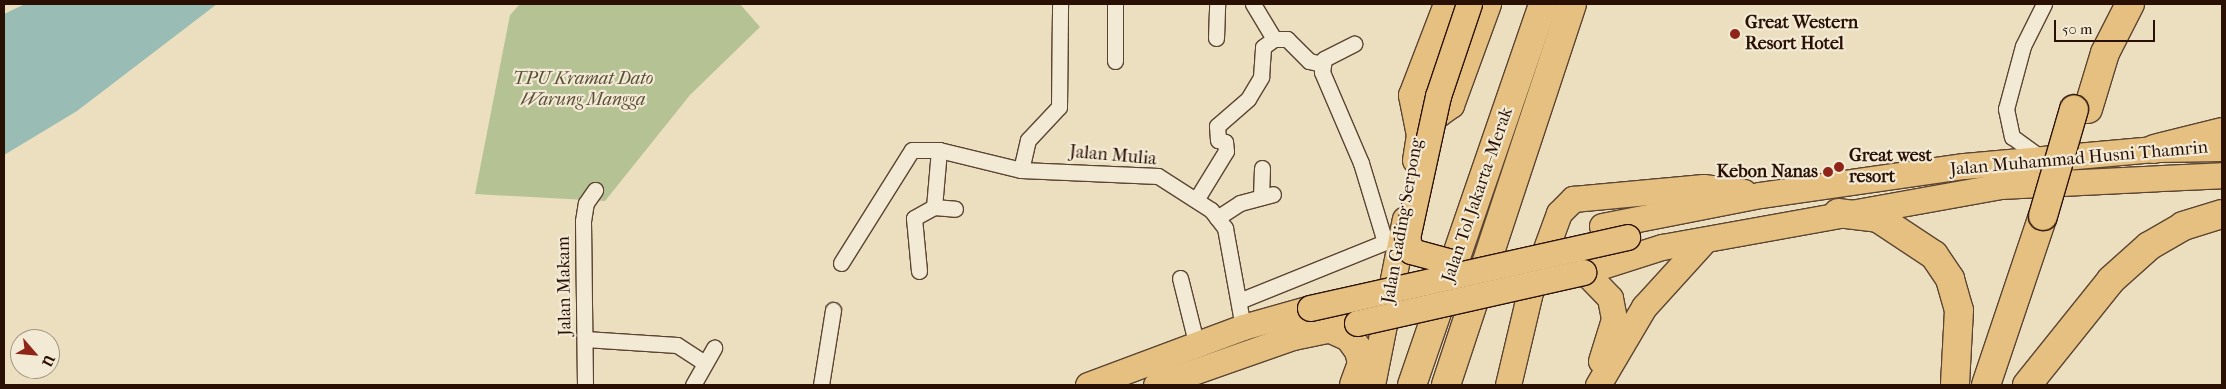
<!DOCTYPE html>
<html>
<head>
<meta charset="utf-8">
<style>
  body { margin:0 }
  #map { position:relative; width:2226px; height:389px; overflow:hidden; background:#ecdfbf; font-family:"IM FELL French Canon",serif }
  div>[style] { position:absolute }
  .green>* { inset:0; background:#b4c294 }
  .water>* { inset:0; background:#99bcb4 }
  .roads { filter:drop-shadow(1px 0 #5a4432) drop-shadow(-1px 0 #5a4432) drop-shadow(0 1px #5a4432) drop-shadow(0 -1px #5a4432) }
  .minor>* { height:15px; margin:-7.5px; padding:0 7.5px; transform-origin:7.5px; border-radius:7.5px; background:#f3ead5 }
  .primary>* { height:25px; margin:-12.5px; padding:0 12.5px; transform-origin:12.5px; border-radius:12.5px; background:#e6c080 }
  .motorway>* { height:28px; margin:-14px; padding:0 14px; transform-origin:14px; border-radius:14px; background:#e6c080 }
  .bridges { filter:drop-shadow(1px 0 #291003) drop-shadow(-1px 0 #291003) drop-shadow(0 1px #291003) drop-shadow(0 -1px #291003) }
  .primary-bridge>* { height:25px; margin:-12.5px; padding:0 12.5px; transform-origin:12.5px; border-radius:12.5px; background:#e6c080 }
  .motorway-bridge>* { height:28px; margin:-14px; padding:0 14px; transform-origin:14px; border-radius:14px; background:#e6c080 }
  .dots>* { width:14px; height:14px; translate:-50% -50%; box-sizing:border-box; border:2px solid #f3ead5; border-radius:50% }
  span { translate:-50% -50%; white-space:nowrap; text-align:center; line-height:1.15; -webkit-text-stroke:4.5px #f3ead5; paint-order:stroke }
  .poi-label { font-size:18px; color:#291003; font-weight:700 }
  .left { translate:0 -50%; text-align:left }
  .right { translate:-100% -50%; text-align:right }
  .park-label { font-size:18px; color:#5a4e36; font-style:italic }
  .street-label { font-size:18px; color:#291003 }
  .frame { position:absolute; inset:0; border:5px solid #291003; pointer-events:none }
  .north { position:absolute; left:10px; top:329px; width:50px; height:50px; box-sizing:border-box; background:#f3ead5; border:1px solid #a29381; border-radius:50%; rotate:117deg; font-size:14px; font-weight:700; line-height:20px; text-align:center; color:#291003 }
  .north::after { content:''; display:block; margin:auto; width:18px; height:22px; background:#8f2418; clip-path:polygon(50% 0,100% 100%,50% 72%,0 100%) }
  .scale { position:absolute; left:2054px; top:20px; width:101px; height:22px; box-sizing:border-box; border:2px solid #291003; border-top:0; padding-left:6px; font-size:15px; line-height:18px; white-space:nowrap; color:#291003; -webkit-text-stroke:4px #f3ead5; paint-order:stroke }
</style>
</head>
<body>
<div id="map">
  <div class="green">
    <i style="clip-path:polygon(520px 4px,740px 4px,760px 27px,690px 95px,605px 201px,475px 194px,510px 15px)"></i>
  </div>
  <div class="water">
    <i style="clip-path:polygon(25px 4px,217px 4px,77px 111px,4px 155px,4px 14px)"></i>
  </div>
  <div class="roads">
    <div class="minor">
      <i style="left:1253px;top:4px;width:41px;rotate:59deg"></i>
      <i style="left:1216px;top:38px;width:34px;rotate:-88deg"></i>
      <i style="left:1274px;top:39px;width:13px"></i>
      <i style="left:1287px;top:39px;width:31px;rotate:45deg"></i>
      <i style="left:1309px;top:61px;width:13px;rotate:13deg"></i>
      <i style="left:1115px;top:61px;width:57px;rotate:-90deg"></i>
      <i style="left:939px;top:150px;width:57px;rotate:95deg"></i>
      <i style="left:934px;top:207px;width:21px;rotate:5deg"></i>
      <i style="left:2040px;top:157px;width:34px;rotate:-144deg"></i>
      <i style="left:2012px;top:137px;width:29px;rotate:-102deg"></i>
      <i style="left:2006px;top:109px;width:65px;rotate:-74.9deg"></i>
      <i style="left:2023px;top:46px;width:47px;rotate:-63.4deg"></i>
      <i style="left:1021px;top:170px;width:31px;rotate:-77deg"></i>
      <i style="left:1028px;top:140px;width:45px;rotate:-46.8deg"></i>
      <i style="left:1059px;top:107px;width:103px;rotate:-89.4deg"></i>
      <i style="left:1261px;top:197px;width:29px;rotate:-88deg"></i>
      <i style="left:1196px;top:200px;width:57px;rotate:-58.5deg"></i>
      <i style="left:1226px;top:151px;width:9px;rotate:-96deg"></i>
      <i style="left:1225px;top:142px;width:7px;rotate:-164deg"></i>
      <i style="left:1218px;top:140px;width:14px;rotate:-94deg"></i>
      <i style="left:1217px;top:126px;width:41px;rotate:-41.1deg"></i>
      <i style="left:1248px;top:99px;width:26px;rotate:-59deg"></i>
      <i style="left:1261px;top:77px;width:30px;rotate:-86deg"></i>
      <i style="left:1263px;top:47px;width:14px;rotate:-36deg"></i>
      <i style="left:1217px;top:218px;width:27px;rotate:-33deg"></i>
      <i style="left:1240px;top:203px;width:34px;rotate:-15deg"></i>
      <i style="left:841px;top:263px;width:133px;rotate:-57.9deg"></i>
      <i style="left:912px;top:150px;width:27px"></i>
      <i style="left:939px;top:150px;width:84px;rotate:13.7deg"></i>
      <i style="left:1021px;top:170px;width:137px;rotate:2.5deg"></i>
      <i style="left:1158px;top:176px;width:63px;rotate:32.7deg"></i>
      <i style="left:1211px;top:210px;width:23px;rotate:52deg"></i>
      <i style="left:1225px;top:228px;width:101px;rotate:79.7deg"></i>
      <i style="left:919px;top:271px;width:53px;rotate:-95.4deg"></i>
      <i style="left:914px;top:218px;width:23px;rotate:-29deg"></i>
      <i style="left:1180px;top:278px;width:70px;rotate:76deg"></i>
      <i style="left:1239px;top:301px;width:157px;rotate:-22deg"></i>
      <i style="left:1385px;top:242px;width:83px;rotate:-106.9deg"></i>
      <i style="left:1361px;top:163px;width:99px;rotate:-113.2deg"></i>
      <i style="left:1322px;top:72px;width:13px;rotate:-81deg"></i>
      <i style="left:1324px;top:59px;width:34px;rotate:-27deg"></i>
      <i style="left:585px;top:339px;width:92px;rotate:3.7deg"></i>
      <i style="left:677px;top:345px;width:33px;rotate:33deg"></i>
      <i style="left:585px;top:385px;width:164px;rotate:-90.7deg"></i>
      <i style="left:583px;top:221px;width:18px;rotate:-81deg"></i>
      <i style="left:586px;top:203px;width:16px;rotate:-55deg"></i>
      <i style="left:693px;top:385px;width:43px;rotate:-60.4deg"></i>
      <i style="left:821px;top:385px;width:76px;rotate:-80.9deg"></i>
    </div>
    <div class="primary">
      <i style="left:1419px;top:106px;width:21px;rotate:23deg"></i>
      <i style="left:1438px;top:114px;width:16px;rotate:-35deg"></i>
      <i style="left:1451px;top:105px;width:108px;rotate:-69.9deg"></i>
      <i style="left:1415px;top:160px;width:25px;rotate:-81deg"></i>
      <i style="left:1419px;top:135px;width:41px;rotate:-101.3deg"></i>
      <i style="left:1411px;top:95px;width:97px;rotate:-69deg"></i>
      <i style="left:1602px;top:226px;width:161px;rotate:-11.1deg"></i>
      <i style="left:1760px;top:195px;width:206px;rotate:-8.1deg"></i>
      <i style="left:1964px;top:166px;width:191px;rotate:-5.1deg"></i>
      <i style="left:2154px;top:149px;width:68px;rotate:-0.8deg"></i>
      <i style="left:1583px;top:272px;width:83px;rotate:-17.6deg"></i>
      <i style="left:1662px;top:247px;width:343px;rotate:-10.2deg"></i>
      <i style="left:2000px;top:186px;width:222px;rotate:-2.8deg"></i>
      <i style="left:1585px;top:272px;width:36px;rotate:46deg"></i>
      <i style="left:1610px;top:298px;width:21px;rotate:79deg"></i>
      <i style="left:1614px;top:319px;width:44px;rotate:107.2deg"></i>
      <i style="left:1088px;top:385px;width:165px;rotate:-20.5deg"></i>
      <i style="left:1243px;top:327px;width:70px;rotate:-15.8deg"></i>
      <i style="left:1156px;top:385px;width:145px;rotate:-19.3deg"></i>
      <i style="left:1293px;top:337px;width:59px;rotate:-11.7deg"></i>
      <i style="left:1372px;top:385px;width:169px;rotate:-78.8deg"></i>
      <i style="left:1508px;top:385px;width:96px;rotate:-76.7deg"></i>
      <i style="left:1530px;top:292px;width:84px;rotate:-69.8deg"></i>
      <i style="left:1559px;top:213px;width:20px;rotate:-45deg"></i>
      <i style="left:1573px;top:199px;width:131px;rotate:-5.3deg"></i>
      <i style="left:1703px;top:187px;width:41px;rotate:7deg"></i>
      <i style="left:1598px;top:385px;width:91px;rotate:-59.5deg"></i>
      <i style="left:1644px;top:307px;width:89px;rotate:-47.7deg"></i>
    </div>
    <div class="motorway">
      <i style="left:2088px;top:109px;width:59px;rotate:-73.1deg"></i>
      <i style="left:2105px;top:53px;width:55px;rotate:-63deg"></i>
      <i style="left:2154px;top:149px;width:70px;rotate:-14deg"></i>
      <i style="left:1838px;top:213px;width:40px;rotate:7.1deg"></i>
      <i style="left:1878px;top:218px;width:67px;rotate:33.5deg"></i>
      <i style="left:1934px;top:255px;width:29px;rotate:56deg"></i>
      <i style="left:1950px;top:279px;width:32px;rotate:74deg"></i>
      <i style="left:1959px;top:310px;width:75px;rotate:93.1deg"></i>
      <i style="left:1331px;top:329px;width:20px;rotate:24deg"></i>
      <i style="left:1349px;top:337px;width:17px;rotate:54deg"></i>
      <i style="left:1359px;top:351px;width:12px;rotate:76deg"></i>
      <i style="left:1362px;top:363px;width:23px;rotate:110deg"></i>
      <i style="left:1412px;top:385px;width:403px;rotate:-71deg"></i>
      <i style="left:1446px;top:385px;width:401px;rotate:-71.7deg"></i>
      <i style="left:1986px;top:385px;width:178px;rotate:-71.4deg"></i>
      <i style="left:2027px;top:385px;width:134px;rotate:-51.3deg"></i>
      <i style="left:2111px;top:280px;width:51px;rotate:-41.8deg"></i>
      <i style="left:2149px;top:246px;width:39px;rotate:-30deg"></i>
      <i style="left:2183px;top:226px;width:41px;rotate:-17.1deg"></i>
    </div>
  </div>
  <div class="bridges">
    <div class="primary-bridge">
      <i style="left:1448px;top:261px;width:38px;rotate:-165deg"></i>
      <i style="left:1411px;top:251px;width:14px;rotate:-107deg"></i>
      <i style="left:1407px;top:238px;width:145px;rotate:-77.7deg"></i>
      <i style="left:1438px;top:96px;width:97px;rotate:-71.4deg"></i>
      <i style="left:1310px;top:308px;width:325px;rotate:-12.6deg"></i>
      <i style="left:1357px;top:323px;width:232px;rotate:-12.7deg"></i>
    </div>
    <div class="motorway-bridge">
      <i style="left:2043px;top:216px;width:111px;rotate:-73.8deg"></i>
    </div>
  </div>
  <div class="dots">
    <i style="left:1735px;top:34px;background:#8f2418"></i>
    <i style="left:1839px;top:167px;background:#8f2418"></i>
    <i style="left:1828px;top:172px;background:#8f2418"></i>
  </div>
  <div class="poi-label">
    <span class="left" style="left:1745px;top:34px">Great Western<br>Resort Hotel</span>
    <span class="left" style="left:1849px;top:167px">Great west<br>resort</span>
    <span class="right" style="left:1818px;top:172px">Kebon Nanas</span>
  </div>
  <div class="park-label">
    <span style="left:583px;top:90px">TPU Kramat Dato<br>Warung Mangga</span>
  </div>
  <div class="street-label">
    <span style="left:1113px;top:156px;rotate:5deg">Jalan Mulia</span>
    <span style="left:2079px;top:159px;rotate:-5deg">Jalan Muhammad Husni Thamrin</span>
    <span style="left:1478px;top:195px;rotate:-71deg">Jalan Tol Jakarta–Merak</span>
    <span style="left:1403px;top:221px;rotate:-80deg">Jalan Gading Serpong</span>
    <span style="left:565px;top:286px;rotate:-91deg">Jalan Makam</span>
  </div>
  <div class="frame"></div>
  <div class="north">U</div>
  <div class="scale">50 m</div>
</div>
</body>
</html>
